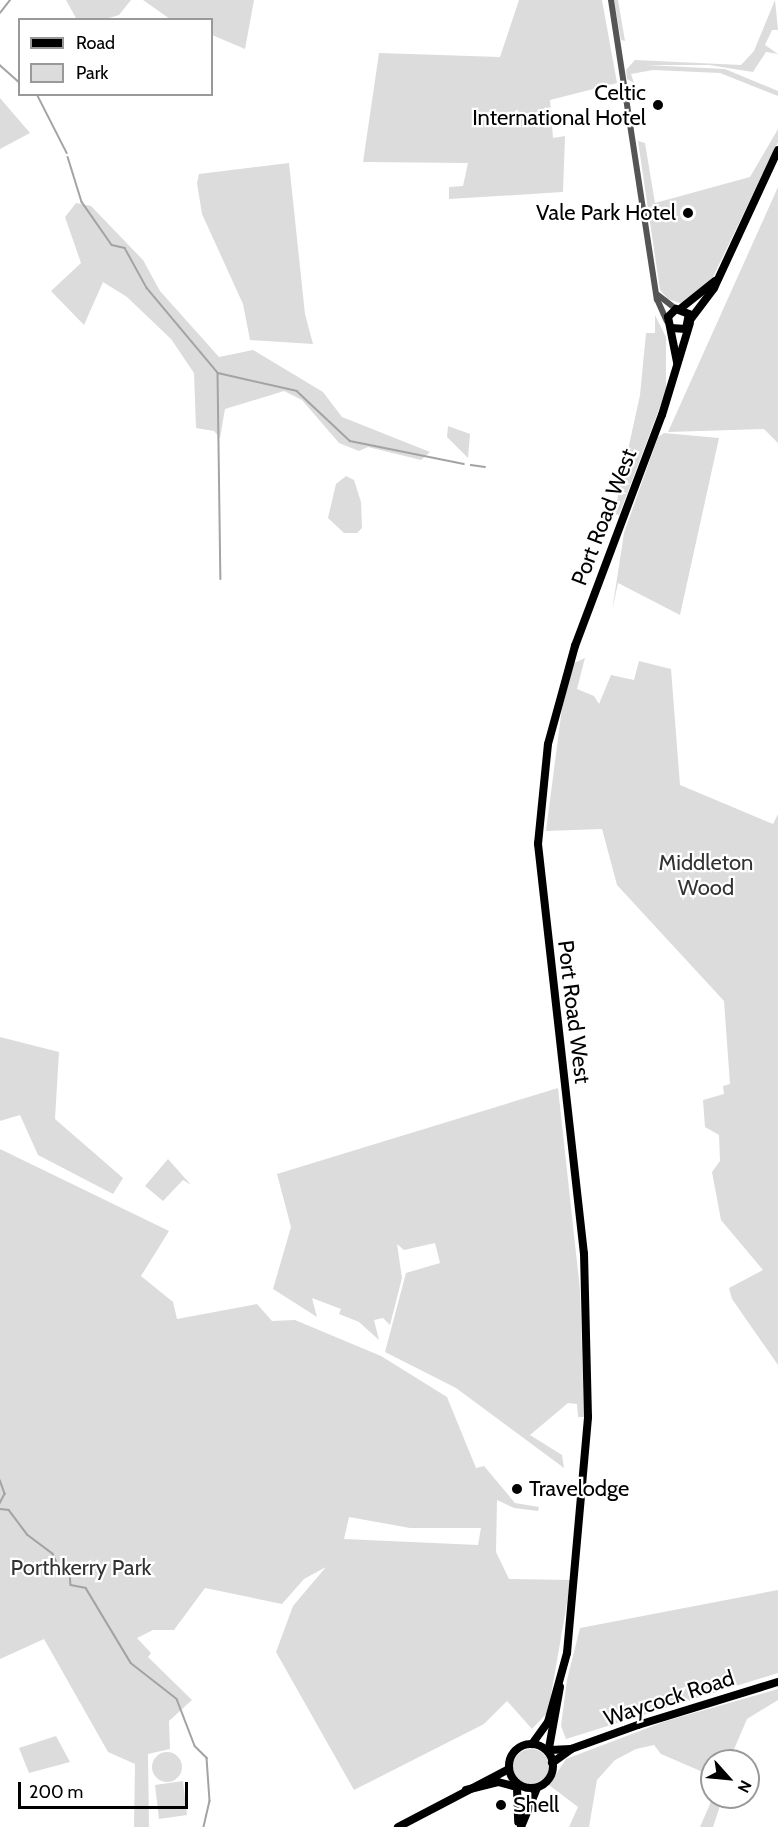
<!DOCTYPE html>
<html>
<head>
<meta charset="utf-8">
<style>
  body { margin:0 }
  #map { position:relative; width:778px; height:1827px; overflow:hidden; background:#fff; font-family:Cabin,sans-serif }
  div>[style] { position:absolute }
  .green>* { inset:0; background:#dcdcdc }
  .round { border-radius:50% }
  .stream>* { height:1.5px; margin:-0.75px; padding:0 0.75px; transform-origin:0.75px; border-radius:0.75px; background:#a3a3a3 }
  .minor>* { height:6px; margin:-3px; padding:0 3px; transform-origin:3px; border-radius:3px; background:#555 }
  .major>* { height:8px; margin:-4px; padding:0 4px; transform-origin:4px; border-radius:4px; background:#000 }
  .major>.ring { margin:-4px; padding:0; box-sizing:content-box; background:none; border:8px solid #000; border-radius:50% }
  .dots>* { width:16px; height:16px; translate:-50% -50%; box-sizing:border-box; border:3px solid #fff; border-radius:50% }
  span { translate:-50% -50%; white-space:nowrap; text-align:center; line-height:1.15; -webkit-text-stroke:4.5px #fff; paint-order:stroke }
  .poi-label { font-size:22px; color:#000 }
  .right { translate:-100% -50%; text-align:right }
  .left { translate:0 -50%; text-align:left }
  .street-label { font-size:22px; color:#000 }
  .park-label { font-size:22px; color:#333 }
  .legend { position:absolute; left:18px; top:18px; width:195px; height:78px; box-sizing:border-box; background:#fff; border:2px solid #999; margin:0; padding:8px 10px; list-style:none; font-size:18px; color:#000 }
  .legend li { display:flex; align-items:center; gap:12px; height:30px }
  .legend b { width:30px; border:2px solid #999 }
  .north { position:absolute; left:700px; top:1749px; width:60px; height:60px; box-sizing:border-box; background:#fff; border:2px solid #999; border-radius:50%; rotate:117deg; font-size:16px; font-weight:700; line-height:24px; text-align:center; color:#000 }
  .north::after { content:''; display:block; margin:auto; width:21px; height:27px; background:#000; clip-path:polygon(50% 0,100% 100%,50% 72%,0 100%) }
  .scale { position:absolute; left:18px; top:1782px; width:170px; height:27px; box-sizing:border-box; border:3px solid #000; border-top:0; padding-left:8px; font-size:18px; line-height:21px; white-space:nowrap; color:#000; -webkit-text-stroke:4px #fff; paint-order:stroke }
</style>
</head>
<body>
<div id="map">
  <div class="green">
    <i style="clip-path:polygon(66px 0,131px 0,119px 15px,106px 19px,77px 20px)"></i>
    <i style="clip-path:polygon(143px 0,254px 0,245px 49px,212px 35px,212px 20px,170px 19px)"></i>
    <i style="clip-path:polygon(519px 0,602px 0,617px 83px,550px 100px,553px 138px,565px 136px,563px 192px,449px 199px,449px 187px,463px 186px,468px 163px,363px 162px,379px 53px,500px 57px)"></i>
    <i style="clip-path:polygon(614px 0,618px 0,625px 41px,621px 40px)"></i>
    <i style="clip-path:polygon(775px 0,778px 30px,772px 30px,765px 45px,778px 54px,766px 52px,753px 72px,709px 65px,646px 65px,725px 69px,778px 91px,778px 96px,720px 73px,653px 70px,631px 74px,634px 83px,627px 79px,626px 70px,635px 60px,741px 65px,754px 51px)"></i>
    <i style="clip-path:polygon(0 98px,30px 133px,0 149px)"></i>
    <i style="clip-path:polygon(778px 129px,778px 142px,713px 277px,683px 304px,668px 299px,660px 290px,638px 141px,645px 143px,655px 203px,750px 177px)"></i>
    <i style="clip-path:polygon(289px 163px,305px 314px,313px 344px,250px 340px,243px 304px,202px 214px,197px 183px,199px 174px)"></i>
    <i style="clip-path:polygon(778px 187px,778px 443px,764px 429px,668px 432px)"></i>
    <i style="clip-path:polygon(76px 203px,91px 206px,143px 260px,160px 291px,219px 357px,253px 350px,323px 392px,342px 417px,430px 452px,421px 460px,368px 447px,359px 451px,339px 443px,302px 400px,284px 391px,225px 409px,220px 438px,214px 431px,196px 428px,194px 373px,171px 339px,127px 297px,103px 282px,84px 325px,51px 291px,81px 263px,65px 217px)"></i>
    <i style="clip-path:polygon(655px 315px,666px 337px,666px 391px,619px 515px,614px 514px,640px 395px,646px 333px,655px 333px)"></i>
    <i style="clip-path:polygon(448px 426px,470px 434px,468px 458px,447px 437px)"></i>
    <i style="clip-path:polygon(664px 433px,719px 438px,680px 615px,618px 583px,612px 611px,624px 533px,658px 437px)"></i>
    <i style="clip-path:polygon(346px 476px,354px 480px,361px 502px,362px 528px,357px 533px,344px 533px,328px 518px,336px 484px)"></i>
    <i style="clip-path:polygon(585px 658px,577px 689px,594px 696px,599px 704px,611px 675px,634px 680px,639px 661px,671px 669px,680px 785px,773px 824px,778px 814px,778px 1365px,732px 1299px,729px 1288px,763px 1270px,721px 1220px,712px 1172px,720px 1161px,719px 1135px,705px 1127px,703px 1100px,724px 1094px,723px 1086px,730px 1084px,724px 1001px,617px 885px,602px 829px,546px 831px,562px 708px,574px 663px)"></i>
    <i style="clip-path:polygon(0 1037px,59px 1052px,55px 1119px,123px 1178px,113px 1194px,38px 1155px,20px 1115px,0 1121px)"></i>
    <i style="clip-path:polygon(558px 1088px,580px 1290px,584px 1417px,578px 1417px,577px 1404px,568px 1403px,530px 1435px,562px 1455px,564px 1468px,456px 1388px,385px 1352px,406px 1273px,440px 1263px,435px 1243px,404px 1250px,397px 1244px,402px 1278px,390px 1325px,383px 1318px,374px 1320px,379px 1340px,359px 1322px,339px 1314px,341px 1309px,312px 1298px,317px 1317px,273px 1289px,291px 1227px,277px 1174px)"></i>
    <i style="clip-path:polygon(evenodd,0 1149px,169px 1231px,141px 1276px,173px 1302px,177px 1319px,257px 1304px,272px 1321px,295px 1320px,381px 1356px,447px 1397px,476px 1468px,484px 1466px,515px 1503px,539px 1507px,538px 1511px,514px 1508px,497px 1500px,496px 1552px,509px 1579px,571px 1580px,548px 1712px,532px 1729px,507px 1701px,484px 1724px,354px 1790px,276px 1652px,293px 1606px,326px 1567px,304px 1579px,282px 1604px,205px 1588px,174px 1630px,153px 1630px,137px 1638px,151px 1653px,148px 1657px,192px 1700px,169px 1721px,170px 1749px,148px 1754px,149px 1827px,134px 1827px,135px 1764px,108px 1752px,44px 1639px,0 1659px,0 1149px,349px 1517px,410px 1528px,481px 1528px,478px 1545px,344px 1539px,349px 1517px)"></i>
    <i style="clip-path:polygon(168px 1159px,191px 1185px,183px 1180px,163px 1201px,145px 1186px)"></i>
    <i style="clip-path:polygon(778px 1590px,778px 1673px,566px 1739px,561px 1726px,567px 1680px,580px 1628px)"></i>
    <i style="clip-path:polygon(778px 1689px,778px 1700px,747px 1719px,729px 1761px,712px 1761px,712px 1776px,661px 1754px,654px 1745px,636px 1749px,615px 1760px,597px 1780px,589px 1827px,569px 1827px,578px 1807px,549px 1785px,566px 1759px,666px 1721px)"></i>
    <i style="clip-path:polygon(56px 1736px,70px 1762px,29px 1773px,19px 1748px)"></i>
    <i class="round" style="left:513px;top:1749px;width:36px;height:36px"></i>
    <i class="round" style="left:152px;top:1752px;width:30px;height:30px"></i>
    <i style="clip-path:polygon(183px 1781px,187px 1815px,159px 1819px,155px 1785px)"></i>
    <i style="clip-path:polygon(713px 1797px,723px 1797px,713px 1827px,700px 1827px)"></i>
  </div>
  <div class="stream">
    <i style="left:0;top:13px;width:16px;rotate:-52deg"></i>
    <i style="left:0;top:65px;width:27px;rotate:42deg"></i>
    <i style="left:37px;top:94px;width:66px;rotate:63deg"></i>
    <i style="left:68px;top:157px;width:47px;rotate:72.7deg"></i>
    <i style="left:82px;top:202px;width:52px;rotate:55.1deg"></i>
    <i style="left:112px;top:245px;width:13px;rotate:13deg"></i>
    <i style="left:125px;top:248px;width:46px;rotate:61.2deg"></i>
    <i style="left:147px;top:288px;width:111px;rotate:50.1deg"></i>
    <i style="left:218px;top:373px;width:81px;rotate:12.8deg"></i>
    <i style="left:297px;top:391px;width:73px;rotate:43.3deg"></i>
    <i style="left:350px;top:441px;width:116px;rotate:11.4deg"></i>
    <i style="left:218px;top:373px;width:206px;rotate:89.2deg"></i>
    <i style="left:471px;top:465px;width:14px;rotate:8deg"></i>
    <i style="left:0;top:1480px;width:15px;rotate:70deg"></i>
    <i style="left:5px;top:1494px;width:11px;rotate:117deg"></i>
    <i style="left:0;top:1509px;width:9px;rotate:6deg"></i>
    <i style="left:9px;top:1510px;width:31px;rotate:53deg"></i>
    <i style="left:28px;top:1535px;width:31px;rotate:37deg"></i>
    <i style="left:53px;top:1554px;width:14px;rotate:65deg"></i>
    <i style="left:59px;top:1567px;width:12px;rotate:24deg"></i>
    <i style="left:70px;top:1572px;width:13px;rotate:86deg"></i>
    <i style="left:71px;top:1585px;width:15px;rotate:11deg"></i>
    <i style="left:86px;top:1588px;width:87px;rotate:59deg"></i>
    <i style="left:131px;top:1663px;width:58px;rotate:38deg"></i>
    <i style="left:177px;top:1699px;width:50px;rotate:69deg"></i>
    <i style="left:195px;top:1746px;width:17px;rotate:45deg"></i>
    <i style="left:207px;top:1758px;width:43px;rotate:86deg"></i>
    <i style="left:210px;top:1801px;width:27px;rotate:103deg"></i>
  </div>
  <div class="minor">
    <i style="left:611px;top:0;width:303px;rotate:81.3deg"></i>
    <i style="left:657px;top:299px;width:24px;rotate:66deg"></i>
    <i style="left:658px;top:295px;width:23px;rotate:38deg"></i>
  </div>
  <div class="major">
    <i style="left:680px;top:309px;width:45px;rotate:-38.7deg"></i>
    <i style="left:690px;top:320px;width:40px;rotate:-53deg"></i>
    <i style="left:714px;top:288px;width:152px;rotate:-65.1deg"></i>
    <i style="left:671px;top:328px;width:15px;rotate:4deg"></i>
    <i style="left:686px;top:329px;width:15px;rotate:-79deg"></i>
    <i style="left:689px;top:314px;width:14px;rotate:-159deg"></i>
    <i style="left:676px;top:309px;width:11px;rotate:135deg"></i>
    <i style="left:668px;top:317px;width:46px;rotate:78.7deg"></i>
    <i style="left:532px;top:1744px;width:27px;rotate:-54deg"></i>
    <i style="left:548px;top:1722px;width:72px;rotate:-74.6deg"></i>
    <i style="left:567px;top:1653px;width:237px;rotate:-84.9deg"></i>
    <i style="left:588px;top:1417px;width:163px;rotate:-91.4deg"></i>
    <i style="left:584px;top:1254px;width:413px;rotate:-96.4deg"></i>
    <i style="left:538px;top:844px;width:100px;rotate:-84.3deg"></i>
    <i style="left:548px;top:744px;width:102px;rotate:-74.6deg"></i>
    <i style="left:575px;top:646px;width:247px;rotate:-69.4deg"></i>
    <i style="left:662px;top:415px;width:96px;rotate:-73.1deg"></i>
    <i class="ring" style="left:509px;top:1744px;width:36px;height:36px"></i>
    <i style="left:549px;top:1748px;width:62px;rotate:-79.8deg"></i>
    <i style="left:550px;top:1750px;width:21px;rotate:-3deg"></i>
    <i style="left:552px;top:1763px;width:24px;rotate:-36deg"></i>
    <i style="left:571px;top:1749px;width:71px;rotate:-19.7deg"></i>
    <i style="left:638px;top:1725px;width:146px;rotate:-17.1deg"></i>
    <i style="left:517px;top:1788px;width:34px;rotate:88deg"></i>
    <i style="left:466px;top:1790px;width:33px;rotate:-14deg"></i>
    <i style="left:498px;top:1782px;width:16px;rotate:15deg"></i>
    <i style="left:398px;top:1827px;width:125px;rotate:-27.6deg"></i>
    <i style="left:521px;top:1827px;width:42px;rotate:-67.7deg"></i>
  </div>
  <div class="dots">
    <i style="left:658px;top:105px;background:#000"></i>
    <i style="left:688px;top:213px;background:#000"></i>
    <i style="left:517px;top:1489px;background:#000"></i>
    <i style="left:501px;top:1805px;background:#000"></i>
  </div>
  <div class="poi-label">
    <span class="right" style="left:646px;top:105px">Celtic<br>International Hotel</span>
    <span class="right" style="left:676px;top:213px">Vale Park Hotel</span>
    <span class="left" style="left:529px;top:1489px">Travelodge</span>
    <span class="left" style="left:513px;top:1805px">Shell</span>
  </div>
  <div class="street-label">
    <span style="left:604px;top:517px;rotate:-69deg">Port Road West</span>
    <span style="left:574px;top:1012px;rotate:83deg">Port Road West</span>
    <span style="left:669px;top:1698px;rotate:-18deg">Waycock Road</span>
  </div>
  <div class="park-label">
    <span style="left:706px;top:875px">Middleton<br>Wood</span>
    <span style="left:81px;top:1568px">Porthkerry Park</span>
  </div>
  <ul class="legend">
  <li><b style="height:8px;background:#000"></b>Road</li>
  <li><b style="height:16px;background:#dcdcdc"></b>Park</li>
  </ul>
  <div class="north">N</div>
  <div class="scale">200 m</div>
</div>
</body>
</html>
